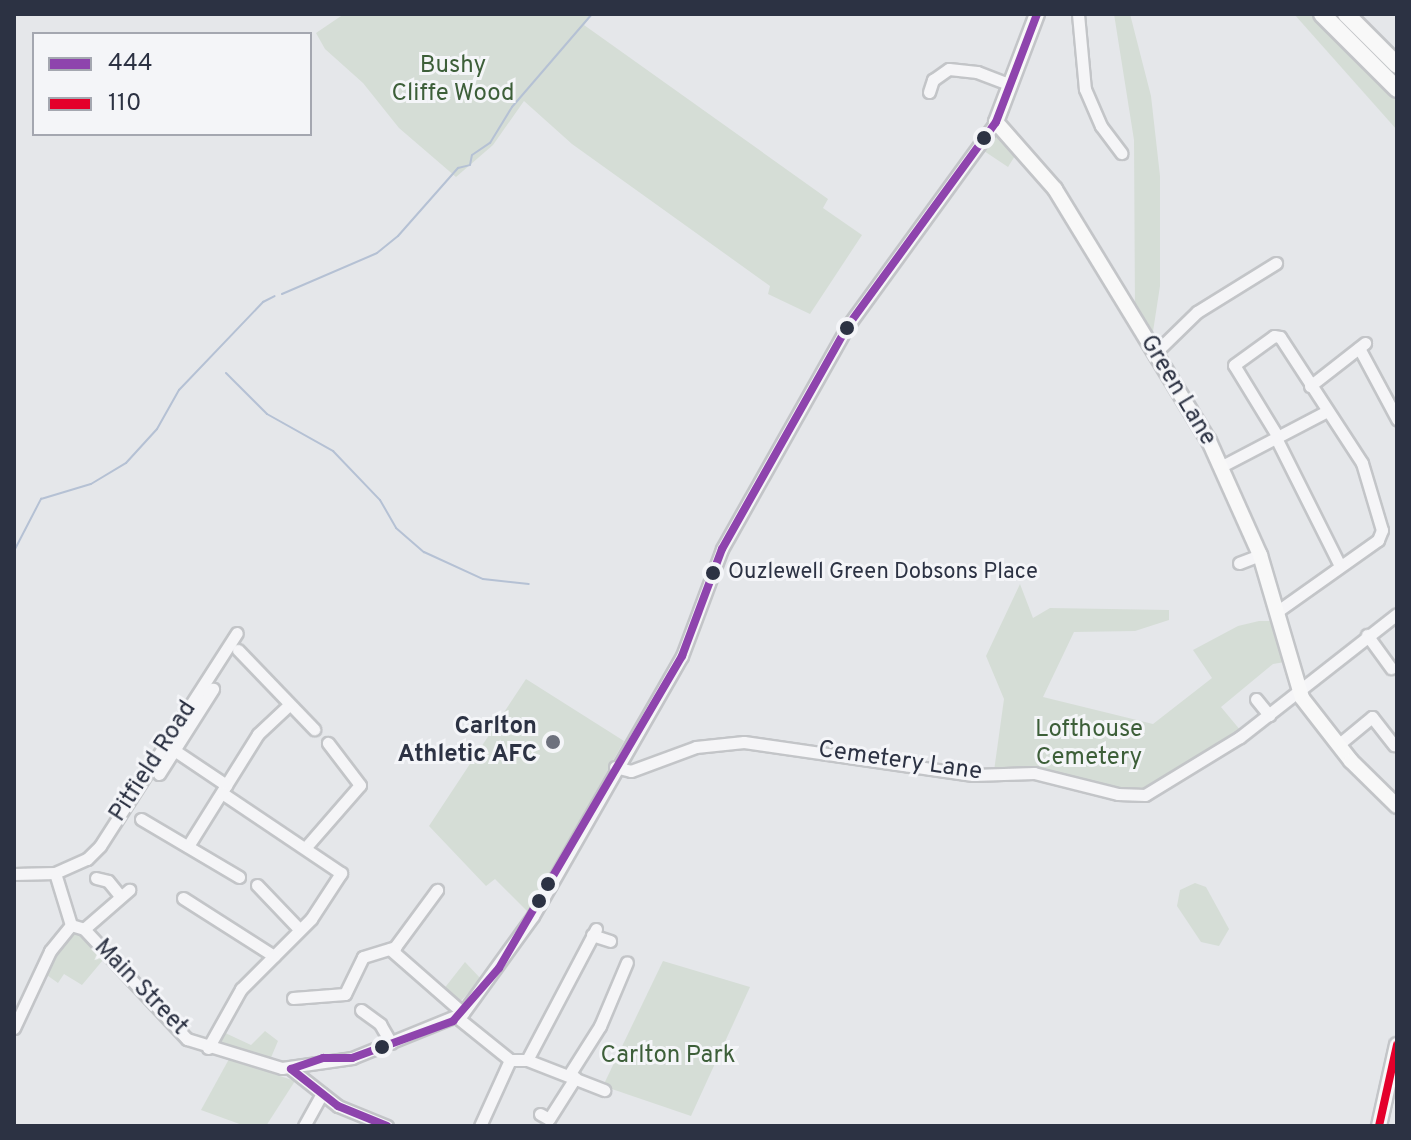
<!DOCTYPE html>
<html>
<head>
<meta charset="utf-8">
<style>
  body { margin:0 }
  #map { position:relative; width:1411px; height:1140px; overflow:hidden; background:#e5e7ea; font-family:Overpass,sans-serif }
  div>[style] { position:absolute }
  .green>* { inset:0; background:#d5ddd6 }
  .stream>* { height:2px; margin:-1px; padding:0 1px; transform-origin:1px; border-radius:1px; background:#b5c1d4 }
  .roads { filter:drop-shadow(2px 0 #c3c5c8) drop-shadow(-2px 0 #c3c5c8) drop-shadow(0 2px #c3c5c8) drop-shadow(0 -2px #c3c5c8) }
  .minor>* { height:11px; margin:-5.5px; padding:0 5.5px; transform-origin:5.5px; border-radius:5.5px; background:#f5f5f7 }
  .major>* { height:14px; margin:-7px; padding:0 7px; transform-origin:7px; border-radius:7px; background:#f8f8f8 }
  .highway>* { height:16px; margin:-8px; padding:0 8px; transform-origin:8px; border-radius:8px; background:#f8f8f8 }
  .bus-1>* { height:8px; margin:-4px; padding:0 4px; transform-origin:4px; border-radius:4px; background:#8e44ad }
  .bus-2>* { height:8px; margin:-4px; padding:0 4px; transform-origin:4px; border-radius:4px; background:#e4002b }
  .dots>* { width:22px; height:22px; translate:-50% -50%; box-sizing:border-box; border:4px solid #f4f5f8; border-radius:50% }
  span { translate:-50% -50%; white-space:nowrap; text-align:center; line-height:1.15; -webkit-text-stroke:6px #f4f5f8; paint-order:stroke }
  .bus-label { font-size:22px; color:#2c3243 }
  .left { translate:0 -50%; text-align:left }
  .park-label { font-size:24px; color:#3d5f39 }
  .street-label { font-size:24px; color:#2c3243 }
  .poi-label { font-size:24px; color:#2c3243; font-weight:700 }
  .right { translate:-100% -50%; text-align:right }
  .frame { position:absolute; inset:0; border:16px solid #2c3243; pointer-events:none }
  .legend { position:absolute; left:32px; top:32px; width:280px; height:104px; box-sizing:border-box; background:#f4f5f8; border:2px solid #a4a7b0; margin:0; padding:10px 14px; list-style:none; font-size:24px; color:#2c3243 }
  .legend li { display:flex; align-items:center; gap:16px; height:40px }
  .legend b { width:40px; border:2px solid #a4a7b0 }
</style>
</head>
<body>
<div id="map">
  <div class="green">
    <i style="clip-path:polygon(344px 14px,592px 14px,584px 25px,828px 199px,823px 208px,862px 235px,810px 314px,768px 294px,770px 286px,572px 144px,524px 101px,493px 145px,456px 177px,399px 128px,363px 83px,325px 49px,316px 33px)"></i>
    <i style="clip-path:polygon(1114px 14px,1130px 14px,1151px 96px,1160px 176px,1160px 286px,1152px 338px,1135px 311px,1134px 140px)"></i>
    <i style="clip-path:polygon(1294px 14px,1312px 14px,1397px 100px,1397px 130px)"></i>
    <i style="clip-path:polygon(999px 131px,1018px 151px,1008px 167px,984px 151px)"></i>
    <i style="clip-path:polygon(1020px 584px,1033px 618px,1050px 608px,1169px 610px,1169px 620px,1135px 631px,1074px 632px,1043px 697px,1153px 724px,1212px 678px,1193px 650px,1238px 626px,1259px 621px,1274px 621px,1285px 662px,1273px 664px,1221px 707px,1241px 731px,1151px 789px,1134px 792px,994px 771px,1004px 699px,986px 656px)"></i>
    <i style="clip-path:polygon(526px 679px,624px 741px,528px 912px,495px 879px,486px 886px,429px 826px)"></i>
    <i style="clip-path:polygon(1195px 883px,1206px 887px,1229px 929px,1219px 946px,1201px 942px,1177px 906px,1180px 890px)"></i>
    <i style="clip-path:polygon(72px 932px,82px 934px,103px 960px,82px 985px,64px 974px,58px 983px,44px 973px)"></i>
    <i style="clip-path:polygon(663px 961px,750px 987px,691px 1116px,603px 1086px)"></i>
    <i style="clip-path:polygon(465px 962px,481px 979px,459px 1003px,443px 990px)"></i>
    <i style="clip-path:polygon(221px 1031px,251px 1045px,265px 1031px,278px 1041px,270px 1060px,217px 1047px)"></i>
    <i style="clip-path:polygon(229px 1059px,295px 1081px,266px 1126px,245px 1126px,201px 1110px)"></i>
  </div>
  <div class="stream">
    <i style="left:282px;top:294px;width:103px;rotate:-23.3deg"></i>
    <i style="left:377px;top:253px;width:27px;rotate:-39deg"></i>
    <i style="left:398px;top:236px;width:91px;rotate:-48.6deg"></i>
    <i style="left:458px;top:168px;width:12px;rotate:-14deg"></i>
    <i style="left:470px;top:165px;width:10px;rotate:-79deg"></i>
    <i style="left:472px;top:155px;width:22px;rotate:-34deg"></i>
    <i style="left:490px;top:143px;width:42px;rotate:-58.6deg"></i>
    <i style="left:512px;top:107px;width:123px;rotate:-49.3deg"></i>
    <i style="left:226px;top:373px;width:58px;rotate:45deg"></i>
    <i style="left:267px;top:414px;width:76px;rotate:29.3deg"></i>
    <i style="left:333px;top:451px;width:68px;rotate:46.2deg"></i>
    <i style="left:380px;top:500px;width:32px;rotate:60deg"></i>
    <i style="left:396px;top:528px;width:37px;rotate:41deg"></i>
    <i style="left:424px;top:552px;width:65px;rotate:24.6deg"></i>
    <i style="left:483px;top:579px;width:46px;rotate:6.2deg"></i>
    <i style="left:14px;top:551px;width:59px;rotate:-62.6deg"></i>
    <i style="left:41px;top:499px;width:52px;rotate:-16.7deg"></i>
    <i style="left:91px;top:484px;width:41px;rotate:-31deg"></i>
    <i style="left:126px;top:463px;width:46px;rotate:-47.6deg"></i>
    <i style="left:157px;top:429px;width:45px;rotate:-60.6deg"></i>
    <i style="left:179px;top:390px;width:122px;rotate:-46.3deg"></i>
    <i style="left:263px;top:302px;width:13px;rotate:-27deg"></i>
  </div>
  <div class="roads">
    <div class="minor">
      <i style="left:1078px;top:14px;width:75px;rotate:84.7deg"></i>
      <i style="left:1085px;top:89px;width:40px;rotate:66.6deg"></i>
      <i style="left:1101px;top:126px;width:34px;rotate:53deg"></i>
      <i style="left:929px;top:92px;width:13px;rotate:-72deg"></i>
      <i style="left:933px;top:80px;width:19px;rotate:-35deg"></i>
      <i style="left:949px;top:69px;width:28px;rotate:6deg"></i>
      <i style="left:977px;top:72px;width:36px;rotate:21deg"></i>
      <i style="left:1359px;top:348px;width:81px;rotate:61.8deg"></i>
      <i style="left:1155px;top:353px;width:59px;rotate:-44.3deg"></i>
      <i style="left:1197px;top:312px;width:93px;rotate:-31.8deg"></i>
      <i style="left:1310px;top:386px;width:70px;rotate:-38deg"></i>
      <i style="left:1278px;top:437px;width:84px;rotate:-121.4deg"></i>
      <i style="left:1234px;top:365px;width:49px;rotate:-35.9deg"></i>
      <i style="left:1274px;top:336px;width:6px;rotate:9deg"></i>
      <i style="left:1280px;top:337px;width:150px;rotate:56.9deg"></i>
      <i style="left:1362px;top:463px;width:70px;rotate:73.4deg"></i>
      <i style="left:1382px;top:530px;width:11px;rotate:112deg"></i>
      <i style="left:1378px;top:540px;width:121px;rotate:144.7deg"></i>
      <i style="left:1276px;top:438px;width:143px;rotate:63.4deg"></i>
      <i style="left:1222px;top:466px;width:119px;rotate:-27.6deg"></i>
      <i style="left:1239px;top:563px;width:22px;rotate:-21deg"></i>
      <i style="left:1367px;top:635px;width:41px;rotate:54deg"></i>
      <i style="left:238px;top:650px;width:110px;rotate:46.1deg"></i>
      <i style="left:1256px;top:699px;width:21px;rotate:51deg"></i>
      <i style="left:1338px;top:745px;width:44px;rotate:-39.5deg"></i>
      <i style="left:1372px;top:717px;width:36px;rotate:52deg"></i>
      <i style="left:174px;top:750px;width:63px;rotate:33.9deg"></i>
      <i style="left:615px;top:767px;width:16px;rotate:14deg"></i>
      <i style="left:631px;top:771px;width:69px;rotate:-20.3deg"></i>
      <i style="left:696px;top:747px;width:48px;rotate:-5.9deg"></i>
      <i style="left:744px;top:742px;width:231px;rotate:8.2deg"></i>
      <i style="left:973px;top:775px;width:61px;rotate:-1.9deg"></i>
      <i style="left:1034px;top:773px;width:87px;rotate:14deg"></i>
      <i style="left:1118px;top:794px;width:27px;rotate:2deg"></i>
      <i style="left:1145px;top:795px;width:111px;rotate:-31.4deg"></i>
      <i style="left:1240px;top:737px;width:199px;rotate:-38.1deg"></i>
      <i style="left:159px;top:774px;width:101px;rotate:-57.6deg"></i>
      <i style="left:141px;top:819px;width:114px;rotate:30.6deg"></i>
      <i style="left:188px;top:846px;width:132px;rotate:-58deg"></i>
      <i style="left:258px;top:734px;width:42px;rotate:-43.1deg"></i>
      <i style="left:306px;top:847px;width:82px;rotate:-48.9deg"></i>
      <i style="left:360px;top:785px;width:53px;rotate:-127.3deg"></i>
      <i style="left:55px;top:873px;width:35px;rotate:-24deg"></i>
      <i style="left:87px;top:859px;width:18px;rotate:-45deg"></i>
      <i style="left:100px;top:846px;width:253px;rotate:-57.3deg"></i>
      <i style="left:55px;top:873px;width:54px;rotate:72.9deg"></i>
      <i style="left:14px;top:874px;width:41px;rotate:-1.4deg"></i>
      <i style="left:96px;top:878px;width:12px;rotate:14deg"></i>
      <i style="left:108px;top:881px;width:19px;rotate:51deg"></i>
      <i style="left:257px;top:885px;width:61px;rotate:46.3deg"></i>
      <i style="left:183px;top:898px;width:108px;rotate:32.5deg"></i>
      <i style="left:71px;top:925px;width:14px;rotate:17deg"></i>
      <i style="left:84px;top:929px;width:151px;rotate:46.9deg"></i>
      <i style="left:187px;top:1039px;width:99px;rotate:17deg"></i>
      <i style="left:282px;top:1068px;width:71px;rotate:-8.1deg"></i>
      <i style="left:352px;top:1058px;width:120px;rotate:-22.1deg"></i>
      <i style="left:463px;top:1013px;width:120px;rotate:-54.2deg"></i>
      <i style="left:533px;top:916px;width:300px;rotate:-60.2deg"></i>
      <i style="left:682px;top:656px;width:114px;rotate:-69.5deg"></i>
      <i style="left:722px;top:549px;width:255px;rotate:-60.6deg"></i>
      <i style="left:847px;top:327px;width:253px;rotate:-54deg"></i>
      <i style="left:84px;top:929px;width:60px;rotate:-40.9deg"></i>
      <i style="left:592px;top:935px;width:19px;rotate:18deg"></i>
      <i style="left:390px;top:949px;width:97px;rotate:41.2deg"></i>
      <i style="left:293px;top:998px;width:52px;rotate:-4.4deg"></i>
      <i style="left:345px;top:994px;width:41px;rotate:-64.1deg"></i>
      <i style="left:363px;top:957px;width:34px;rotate:-17deg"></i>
      <i style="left:395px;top:947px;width:71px;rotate:-53.6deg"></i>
      <i style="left:361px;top:1010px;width:24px;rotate:36deg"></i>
      <i style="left:380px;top:1024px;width:22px;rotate:60deg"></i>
      <i style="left:458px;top:1018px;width:67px;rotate:38.9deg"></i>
      <i style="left:14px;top:1028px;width:85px;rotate:-64.9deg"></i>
      <i style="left:50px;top:951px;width:33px;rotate:-51deg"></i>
      <i style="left:208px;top:1048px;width:68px;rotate:-60.8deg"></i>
      <i style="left:241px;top:989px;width:99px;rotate:-45deg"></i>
      <i style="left:311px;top:919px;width:55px;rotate:-56.9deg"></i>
      <i style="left:341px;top:873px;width:143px;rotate:-146.1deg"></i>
      <i style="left:510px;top:1060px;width:17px"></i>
      <i style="left:527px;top:1060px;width:83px;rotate:21.3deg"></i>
      <i style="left:527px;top:1060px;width:148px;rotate:-62.2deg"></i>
      <i style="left:291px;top:1069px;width:60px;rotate:38.2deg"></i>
      <i style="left:338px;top:1106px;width:53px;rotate:22.2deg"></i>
      <i style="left:569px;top:1075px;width:58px;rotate:-57.7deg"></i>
      <i style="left:600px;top:1026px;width:69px;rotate:-67.1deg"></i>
      <i style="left:540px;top:1114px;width:10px;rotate:29deg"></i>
      <i style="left:549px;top:1119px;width:49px;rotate:-57.6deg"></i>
      <i style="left:304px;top:1126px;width:37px;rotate:-61deg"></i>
      <i style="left:480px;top:1126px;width:72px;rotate:-65.6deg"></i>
    </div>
    <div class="major">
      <i style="left:1037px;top:14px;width:116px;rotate:110.8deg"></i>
      <i style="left:996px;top:122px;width:89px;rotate:48.6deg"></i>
      <i style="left:1055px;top:189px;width:295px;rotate:58.6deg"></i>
      <i style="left:1209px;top:441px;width:125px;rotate:65.9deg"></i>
      <i style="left:1260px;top:555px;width:149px;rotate:73.6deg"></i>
      <i style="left:1302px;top:698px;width:80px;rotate:52.1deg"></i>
      <i style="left:1351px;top:761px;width:64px;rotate:44.4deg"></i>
      <i style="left:1379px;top:1126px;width:83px;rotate:-77.5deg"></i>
    </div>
    <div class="highway">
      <i style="left:1322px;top:14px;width:106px;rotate:45deg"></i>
      <i style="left:1346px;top:14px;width:72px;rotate:45deg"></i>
    </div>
  </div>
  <div class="bus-1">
    <i style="left:291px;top:1069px;width:34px;rotate:-19deg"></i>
    <i style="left:323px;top:1058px;width:29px"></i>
    <i style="left:352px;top:1058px;width:108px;rotate:-20.1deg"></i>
    <i style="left:453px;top:1021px;width:70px;rotate:-49deg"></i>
    <i style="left:499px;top:968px;width:362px;rotate:-59.6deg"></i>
    <i style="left:682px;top:656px;width:114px;rotate:-69.5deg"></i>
    <i style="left:722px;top:549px;width:255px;rotate:-60.6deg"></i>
    <i style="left:847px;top:327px;width:253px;rotate:-54deg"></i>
    <i style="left:996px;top:122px;width:116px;rotate:-69.2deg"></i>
    <i style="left:291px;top:1069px;width:60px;rotate:38.2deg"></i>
    <i style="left:338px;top:1106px;width:53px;rotate:22.2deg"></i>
  </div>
  <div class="bus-2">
    <i style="left:1379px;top:1126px;width:83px;rotate:-77.5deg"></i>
  </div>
  <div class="dots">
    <i style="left:984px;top:138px;background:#2c3243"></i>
    <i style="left:847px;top:328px;background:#2c3243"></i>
    <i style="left:713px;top:573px;background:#2c3243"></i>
    <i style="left:553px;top:742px;background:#6d717d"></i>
    <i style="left:548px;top:884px;background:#2c3243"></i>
    <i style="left:539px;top:901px;background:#2c3243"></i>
    <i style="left:382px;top:1047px;background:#2c3243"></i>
  </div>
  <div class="bus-label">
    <span class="left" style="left:728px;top:573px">Ouzlewell Green Dobsons Place</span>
  </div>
  <div class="park-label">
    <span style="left:453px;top:81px">Bushy<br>Cliffe Wood</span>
    <span style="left:1089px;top:745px">Lofthouse<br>Cemetery</span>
    <span style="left:668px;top:1057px">Carlton Park</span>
  </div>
  <div class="street-label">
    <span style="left:1177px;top:391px;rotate:59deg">Green Lane</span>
    <span style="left:154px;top:762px;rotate:-57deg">Pitfield Road</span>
    <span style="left:900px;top:762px;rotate:8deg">Cemetery Lane</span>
    <span style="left:140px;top:988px;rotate:46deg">Main Street</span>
  </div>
  <div class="poi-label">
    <span class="right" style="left:537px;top:742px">Carlton<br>Athletic AFC</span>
  </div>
  <div class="frame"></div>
  <ul class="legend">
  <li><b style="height:10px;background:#8e44ad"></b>444</li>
  <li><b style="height:10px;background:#e4002b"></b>110</li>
  </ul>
</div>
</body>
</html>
